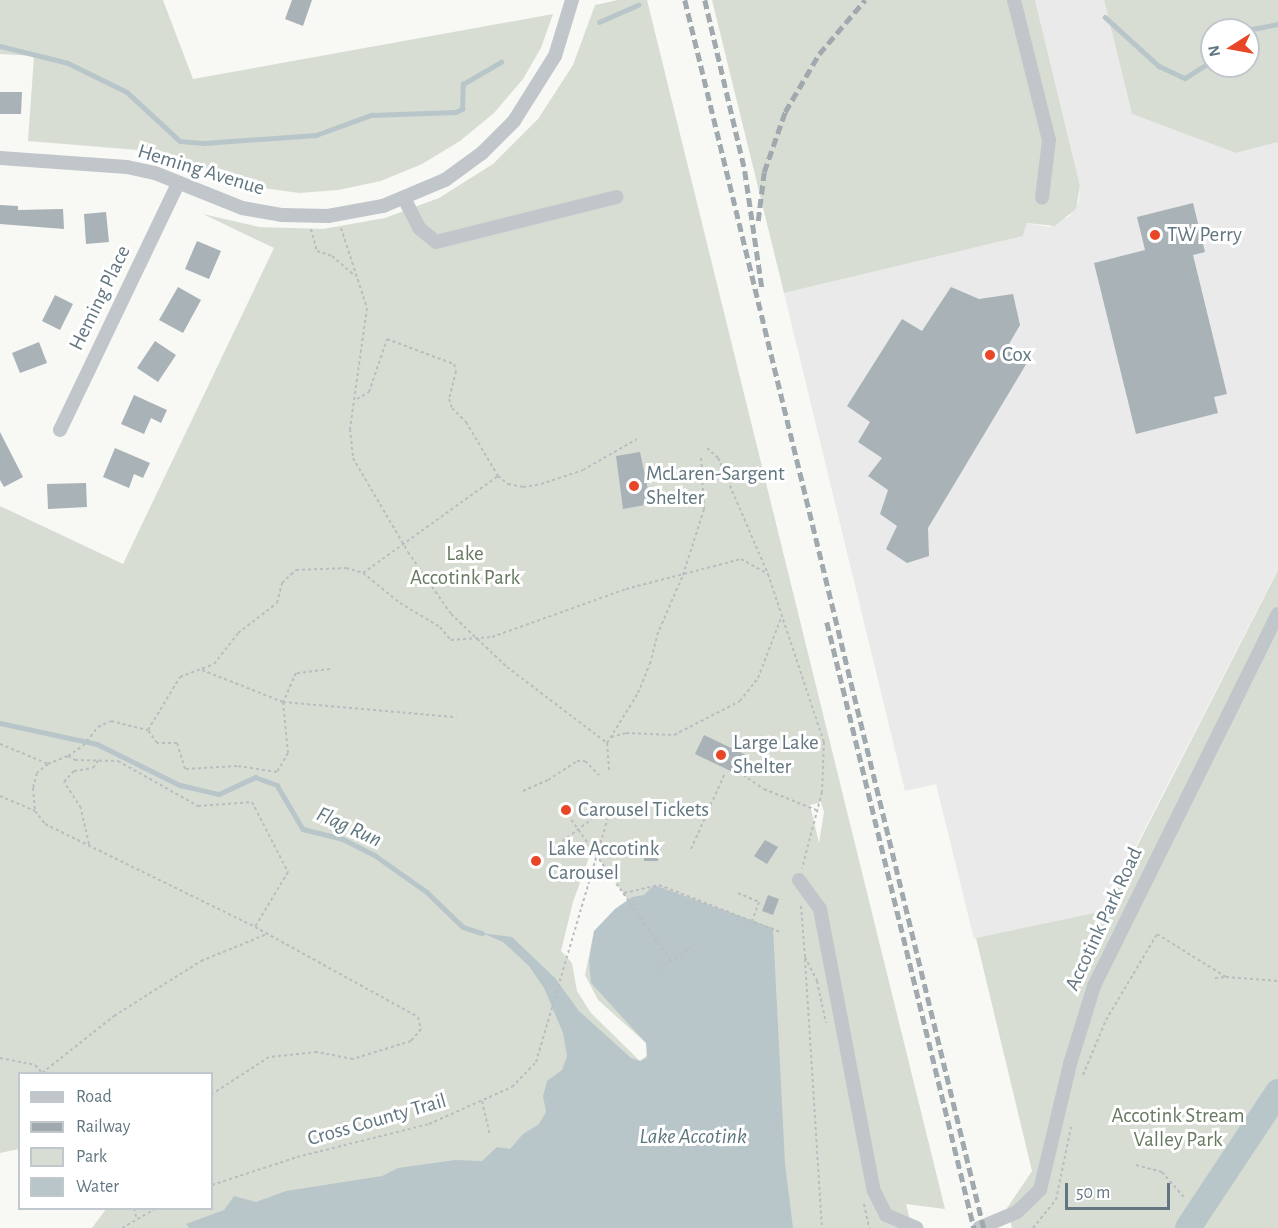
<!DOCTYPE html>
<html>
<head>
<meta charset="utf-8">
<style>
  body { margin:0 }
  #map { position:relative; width:1278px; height:1228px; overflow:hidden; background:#f8f8f5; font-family:"Alegreya Sans",sans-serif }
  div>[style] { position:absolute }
  .built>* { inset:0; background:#e9eae9 }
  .green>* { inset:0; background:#d8ddd4 }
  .water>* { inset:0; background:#b8c6c9 }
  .stream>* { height:4.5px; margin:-2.25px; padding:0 2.25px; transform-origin:2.25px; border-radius:2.25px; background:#b8c6c9 }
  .river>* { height:26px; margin:-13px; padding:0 13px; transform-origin:13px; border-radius:13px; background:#b8c6c9 }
  .building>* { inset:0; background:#a8b2b7 }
  .path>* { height:2px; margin-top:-1px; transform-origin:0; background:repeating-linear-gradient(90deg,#b9bdc0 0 3px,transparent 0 6px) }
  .minor>* { height:14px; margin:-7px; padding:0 7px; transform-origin:7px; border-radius:7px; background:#c1c6ca }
  .rail>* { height:4.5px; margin-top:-2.25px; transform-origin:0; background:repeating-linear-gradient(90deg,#a0a9ae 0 9px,transparent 0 13.5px) }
  .dots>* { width:16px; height:16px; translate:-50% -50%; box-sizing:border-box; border:3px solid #fff; border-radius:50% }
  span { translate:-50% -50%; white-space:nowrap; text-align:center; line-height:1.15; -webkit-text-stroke:6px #fff; paint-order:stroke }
  .street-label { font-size:21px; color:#627681 }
  .poi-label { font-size:21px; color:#627681 }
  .left { translate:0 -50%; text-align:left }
  .park-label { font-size:21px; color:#677961 }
  .water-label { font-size:22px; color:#5d767c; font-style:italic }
  .legend { position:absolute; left:18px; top:1072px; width:195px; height:138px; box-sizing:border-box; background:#fff; border:2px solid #c0c8cd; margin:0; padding:8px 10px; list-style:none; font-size:18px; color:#627681 }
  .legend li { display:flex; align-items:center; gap:12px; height:30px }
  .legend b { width:30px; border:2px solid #c0c8cd }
  .north { position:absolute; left:1200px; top:18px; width:60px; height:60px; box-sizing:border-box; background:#fff; border:2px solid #c0c8cd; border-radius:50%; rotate:259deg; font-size:16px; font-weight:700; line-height:24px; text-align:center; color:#627681 }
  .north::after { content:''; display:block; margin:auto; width:21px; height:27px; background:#e84626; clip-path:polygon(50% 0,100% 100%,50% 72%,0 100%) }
  .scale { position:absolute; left:1065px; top:1183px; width:105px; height:27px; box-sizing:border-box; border:3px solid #627681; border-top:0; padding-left:8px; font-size:18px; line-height:21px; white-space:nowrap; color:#627681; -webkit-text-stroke:4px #fff; paint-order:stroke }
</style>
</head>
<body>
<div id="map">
  <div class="built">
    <i style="clip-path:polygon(1035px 0,1104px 0,1132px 114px,1236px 153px,1278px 142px,1278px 569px,1102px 912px,974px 939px,936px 784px,905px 791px,784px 293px,1023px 236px,1027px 223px,1049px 227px,1070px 216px,1079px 201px,1080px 186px)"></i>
  </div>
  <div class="green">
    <i style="clip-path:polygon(0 0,163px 0,193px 79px,553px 14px,541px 48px,523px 79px,494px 113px,460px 141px,422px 164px,381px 181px,338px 190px,299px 193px,242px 185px,150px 151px,28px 141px,34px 56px,0 54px)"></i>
    <i style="clip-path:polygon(evenodd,618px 0,647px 0,945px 1209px,906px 1204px,912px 1228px,92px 1228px,106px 1209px,212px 1208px,212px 1074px,20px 1074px,19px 1149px,0 1153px,0 506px,123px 564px,274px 248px,203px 214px,259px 227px,323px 229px,385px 218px,439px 198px,493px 164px,538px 119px,573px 65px,595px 5px,618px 0,821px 802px,824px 812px,819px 843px,810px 805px,821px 802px,618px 0,592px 849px,628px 900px,594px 931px,585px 975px,598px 1000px,646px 1043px,650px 1053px,640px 1061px,591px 1013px,577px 991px,572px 963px,561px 951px,573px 902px,592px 849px)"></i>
    <i style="clip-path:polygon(712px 0,1035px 0,1080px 186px,1076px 209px,1055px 226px,1027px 223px,1023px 236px,784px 293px)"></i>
    <i style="clip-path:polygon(evenodd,1104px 0,1278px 0,1278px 142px,1236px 153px,1132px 114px,1104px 0,1212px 30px,1248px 30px,1248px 66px,1212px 66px,1212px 30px)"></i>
    <i style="clip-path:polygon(1278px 570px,1278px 1228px,1012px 1228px,1007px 1208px,1032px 1171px,976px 938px,1104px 911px)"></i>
  </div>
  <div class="water">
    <i style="clip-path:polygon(654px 885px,773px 928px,785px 1163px,793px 1228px,189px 1228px,186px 1224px,224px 1210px,234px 1196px,256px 1202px,286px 1191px,382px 1176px,398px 1168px,455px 1160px,482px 1161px,497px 1147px,510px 1149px,523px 1134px,539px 1124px,546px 1112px,543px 1096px,547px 1081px,562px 1070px,567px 1056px,563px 1033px,544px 988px,529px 966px,503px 942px,482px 933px,512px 937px,555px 978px,579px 1011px,631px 1058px,640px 1061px,647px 1058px,646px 1043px,591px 983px,589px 961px,594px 931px,615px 909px,632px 897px,644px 895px)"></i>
  </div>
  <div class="stream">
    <i style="left:1105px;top:17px;width:73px;rotate:42.2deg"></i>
    <i style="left:1159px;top:66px;width:29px;rotate:25deg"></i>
    <i style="left:1185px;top:78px;width:32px;rotate:-32deg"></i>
    <i style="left:599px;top:22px;width:43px;rotate:-23.6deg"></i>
    <i style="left:1247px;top:30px;width:32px;rotate:-11deg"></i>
    <i style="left:0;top:46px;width:70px;rotate:14deg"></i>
    <i style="left:68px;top:63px;width:66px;rotate:26.2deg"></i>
    <i style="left:127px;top:92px;width:72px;rotate:42.8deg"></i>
    <i style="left:180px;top:141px;width:24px;rotate:5deg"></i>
    <i style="left:204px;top:143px;width:112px;rotate:-4.1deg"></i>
    <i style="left:316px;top:135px;width:59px;rotate:-20deg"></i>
    <i style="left:371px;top:115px;width:84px;rotate:-2deg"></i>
    <i style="left:455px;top:112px;width:8px;rotate:-23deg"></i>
    <i style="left:462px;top:109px;width:25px;rotate:-88deg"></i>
    <i style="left:463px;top:84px;width:44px;rotate:-30.1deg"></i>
    <i style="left:0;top:723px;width:99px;rotate:12.2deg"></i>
    <i style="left:97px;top:744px;width:93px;rotate:26.3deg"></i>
    <i style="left:180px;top:785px;width:40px;rotate:13deg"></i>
    <i style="left:219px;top:794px;width:40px;rotate:-25deg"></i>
    <i style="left:255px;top:777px;width:23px;rotate:20deg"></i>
    <i style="left:277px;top:785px;width:51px;rotate:59.4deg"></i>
    <i style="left:303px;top:829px;width:41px;rotate:14deg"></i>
    <i style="left:343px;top:839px;width:37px;rotate:27deg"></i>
    <i style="left:376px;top:856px;width:62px;rotate:35.2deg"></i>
    <i style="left:427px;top:892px;width:50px;rotate:44.2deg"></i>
    <i style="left:463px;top:927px;width:20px;rotate:18deg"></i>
  </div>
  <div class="river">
    <i style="left:1188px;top:1228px;width:163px;rotate:-56.5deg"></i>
  </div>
  <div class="building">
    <i style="clip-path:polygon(292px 0,312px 0,303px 26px,285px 19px)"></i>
    <i style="clip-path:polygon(0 92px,22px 92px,21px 114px,0 114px)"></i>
    <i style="clip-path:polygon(1193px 203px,1205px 252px,1193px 255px,1227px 394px,1214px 397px,1218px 413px,1136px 434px,1094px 263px,1145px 250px,1137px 217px)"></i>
    <i style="clip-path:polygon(0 205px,18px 206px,18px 210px,63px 209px,64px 229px,0 224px)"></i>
    <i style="clip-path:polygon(106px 212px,109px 242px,86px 244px,84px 214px)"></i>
    <i style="clip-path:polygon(197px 241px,221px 251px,209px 279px,185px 269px)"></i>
    <i style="clip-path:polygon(178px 287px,201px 300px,183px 333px,159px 320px)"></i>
    <i style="clip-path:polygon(951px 287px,979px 299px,1013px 294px,1020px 325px,1006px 349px,1028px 361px,928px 528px,929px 556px,907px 563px,886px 549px,897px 526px,880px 514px,888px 490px,868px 476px,882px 458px,858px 442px,870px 422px,847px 406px,902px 319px,922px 331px)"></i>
    <i style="clip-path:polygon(55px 295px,73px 304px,60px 330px,42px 321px)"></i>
    <i style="clip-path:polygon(155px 341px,176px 355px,158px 382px,137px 368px)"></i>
    <i style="clip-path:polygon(39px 342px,47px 363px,20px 373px,12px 353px)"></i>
    <i style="clip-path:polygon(134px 395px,167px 410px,161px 423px,151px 418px,144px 434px,121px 424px)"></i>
    <i style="clip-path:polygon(0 432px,23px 477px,4px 487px,0 480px)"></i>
    <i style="clip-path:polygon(115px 448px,150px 463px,143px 478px,134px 474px,129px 488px,103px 477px)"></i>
    <i style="clip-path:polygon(640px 452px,651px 504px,623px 509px,616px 456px)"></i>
    <i style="clip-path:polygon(86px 483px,87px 507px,48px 509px,47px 484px)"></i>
    <i style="clip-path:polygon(704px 735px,748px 756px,739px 775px,695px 754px)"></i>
    <i style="clip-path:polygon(765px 840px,778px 847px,767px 864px,754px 856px)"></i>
    <i style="clip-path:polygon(645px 844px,659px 844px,658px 861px,644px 861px)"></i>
    <i style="clip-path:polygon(768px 895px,779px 899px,773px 915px,762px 911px)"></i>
  </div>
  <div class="path">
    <i style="left:341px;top:228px;width:84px;rotate:72deg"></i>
    <i style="left:367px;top:308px;width:122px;rotate:98deg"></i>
    <i style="left:350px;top:429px;width:29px;rotate:84deg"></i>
    <i style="left:353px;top:458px;width:109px;rotate:59.7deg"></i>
    <i style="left:408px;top:552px;width:75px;rotate:55.3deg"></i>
    <i style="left:451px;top:614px;width:77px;rotate:43.4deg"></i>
    <i style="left:507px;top:667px;width:126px;rotate:37.2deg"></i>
    <i style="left:311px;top:229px;width:23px;rotate:75deg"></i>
    <i style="left:317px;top:251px;width:16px;rotate:18deg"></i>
    <i style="left:332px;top:256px;width:28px;rotate:41deg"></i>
    <i style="left:357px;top:399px;width:14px;rotate:-30deg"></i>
    <i style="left:369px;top:392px;width:56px;rotate:-71.2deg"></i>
    <i style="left:387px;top:339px;width:72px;rotate:20.5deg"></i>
    <i style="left:454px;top:364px;width:7px;rotate:74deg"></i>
    <i style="left:456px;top:371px;width:29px;rotate:104deg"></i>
    <i style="left:449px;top:399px;width:9px;rotate:72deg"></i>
    <i style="left:452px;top:408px;width:20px;rotate:45deg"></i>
    <i style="left:466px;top:422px;width:63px;rotate:59.3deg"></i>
    <i style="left:498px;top:476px;width:13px;rotate:39deg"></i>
    <i style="left:508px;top:484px;width:15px;rotate:11deg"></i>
    <i style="left:523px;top:487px;width:18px;rotate:-9deg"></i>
    <i style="left:541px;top:484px;width:44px;rotate:-18.4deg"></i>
    <i style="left:583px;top:470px;width:62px;rotate:-29.9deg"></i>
    <i style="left:707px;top:448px;width:15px;rotate:42deg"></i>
    <i style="left:718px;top:458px;width:126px;rotate:66.7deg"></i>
    <i style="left:768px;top:574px;width:177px;rotate:71.6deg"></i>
    <i style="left:824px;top:742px;width:50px;rotate:92.3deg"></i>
    <i style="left:822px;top:792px;width:79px;rotate:104.7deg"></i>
    <i style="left:363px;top:573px;width:166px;rotate:-35.7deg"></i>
    <i style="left:330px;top:669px;width:34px;rotate:173deg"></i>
    <i style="left:296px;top:673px;width:32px;rotate:114deg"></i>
    <i style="left:283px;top:702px;width:51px;rotate:84.4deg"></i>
    <i style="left:288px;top:753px;width:22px;rotate:120deg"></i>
    <i style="left:277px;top:772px;width:40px;rotate:-171.5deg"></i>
    <i style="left:237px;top:766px;width:52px;rotate:176.7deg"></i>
    <i style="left:185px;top:769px;width:27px;rotate:-107deg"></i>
    <i style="left:177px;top:743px;width:20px;rotate:180deg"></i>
    <i style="left:157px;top:743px;width:16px;rotate:-125deg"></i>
    <i style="left:148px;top:730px;width:62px;rotate:-58.9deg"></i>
    <i style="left:180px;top:677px;width:36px;rotate:-21deg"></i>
    <i style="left:214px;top:664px;width:39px;rotate:-52deg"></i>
    <i style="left:238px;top:633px;width:49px;rotate:-37.6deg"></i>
    <i style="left:277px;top:603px;width:21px;rotate:-76deg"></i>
    <i style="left:282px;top:583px;width:19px;rotate:-43deg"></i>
    <i style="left:296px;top:570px;width:50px;rotate:-2.3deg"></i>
    <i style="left:346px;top:568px;width:18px;rotate:16deg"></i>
    <i style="left:363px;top:573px;width:48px;rotate:39deg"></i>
    <i style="left:400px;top:603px;width:47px;rotate:31deg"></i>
    <i style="left:440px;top:627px;width:17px;rotate:50deg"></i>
    <i style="left:451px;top:640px;width:41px;rotate:-4.2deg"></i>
    <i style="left:492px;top:637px;width:142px;rotate:-19.7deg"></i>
    <i style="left:626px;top:589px;width:119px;rotate:-14.6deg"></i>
    <i style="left:741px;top:559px;width:31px;rotate:29deg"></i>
    <i style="left:202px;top:670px;width:87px;rotate:21.6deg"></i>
    <i style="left:283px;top:702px;width:174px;rotate:5deg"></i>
    <i style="left:611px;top:737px;width:16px;rotate:-15deg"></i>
    <i style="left:626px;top:733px;width:48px;rotate:2.4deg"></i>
    <i style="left:674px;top:735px;width:74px;rotate:-27.3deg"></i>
    <i style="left:740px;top:701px;width:29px;rotate:-52deg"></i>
    <i style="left:758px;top:678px;width:64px;rotate:-69deg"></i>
    <i style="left:0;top:744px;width:52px;rotate:22.6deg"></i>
    <i style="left:48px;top:764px;width:22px;rotate:-22deg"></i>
    <i style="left:68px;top:756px;width:8px;rotate:30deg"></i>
    <i style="left:75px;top:760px;width:43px;rotate:1.3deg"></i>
    <i style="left:118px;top:761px;width:92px;rotate:29.4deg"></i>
    <i style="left:198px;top:806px;width:54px;rotate:-4.2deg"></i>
    <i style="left:252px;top:802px;width:79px;rotate:62.8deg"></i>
    <i style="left:288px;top:872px;width:64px;rotate:121deg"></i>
    <i style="left:68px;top:756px;width:18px;rotate:-34deg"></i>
    <i style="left:83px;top:746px;width:24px;rotate:-52deg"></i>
    <i style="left:98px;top:727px;width:14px;rotate:-25deg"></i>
    <i style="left:111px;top:721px;width:38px;rotate:14deg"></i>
    <i style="left:48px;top:764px;width:14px;rotate:141deg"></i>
    <i style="left:37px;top:773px;width:16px;rotate:105deg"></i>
    <i style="left:33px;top:788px;width:23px;rotate:85deg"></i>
    <i style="left:35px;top:811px;width:16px;rotate:52deg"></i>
    <i style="left:45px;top:824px;width:234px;rotate:26.1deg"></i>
    <i style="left:255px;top:927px;width:186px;rotate:28.9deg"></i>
    <i style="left:418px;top:1017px;width:12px;rotate:76deg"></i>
    <i style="left:421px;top:1029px;width:16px;rotate:130deg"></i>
    <i style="left:411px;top:1041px;width:61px;rotate:162.8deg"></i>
    <i style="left:353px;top:1059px;width:37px;rotate:-169deg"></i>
    <i style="left:317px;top:1052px;width:48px;rotate:174.1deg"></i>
    <i style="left:269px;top:1057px;width:68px;rotate:147deg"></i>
    <i style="left:609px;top:770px;width:27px;rotate:-94deg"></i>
    <i style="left:607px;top:743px;width:59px;rotate:-58.2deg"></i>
    <i style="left:638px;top:693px;width:31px;rotate:-68deg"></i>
    <i style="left:650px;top:664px;width:30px;rotate:-76deg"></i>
    <i style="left:657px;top:635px;width:65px;rotate:-66.6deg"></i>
    <i style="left:683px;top:575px;width:69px;rotate:-72.3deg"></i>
    <i style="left:704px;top:509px;width:53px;rotate:-93.2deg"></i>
    <i style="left:743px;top:775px;width:25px;rotate:34deg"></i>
    <i style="left:764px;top:789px;width:56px;rotate:22deg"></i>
    <i style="left:523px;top:791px;width:27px;rotate:-24deg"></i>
    <i style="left:548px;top:780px;width:35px;rotate:-33deg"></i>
    <i style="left:577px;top:761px;width:8px"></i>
    <i style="left:585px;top:761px;width:20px;rotate:45deg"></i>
    <i style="left:0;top:796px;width:38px;rotate:23deg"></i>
    <i style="left:568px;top:815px;width:179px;rotate:54.8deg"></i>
    <i style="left:89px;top:844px;width:37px;rotate:-103deg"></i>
    <i style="left:81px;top:808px;width:31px;rotate:-123deg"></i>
    <i style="left:64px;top:782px;width:15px;rotate:-48deg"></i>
    <i style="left:74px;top:771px;width:19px;rotate:-9deg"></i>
    <i style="left:93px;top:768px;width:12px;rotate:-55deg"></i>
    <i style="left:691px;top:849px;width:83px;rotate:-65.9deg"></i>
    <i style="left:548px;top:852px;width:55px;rotate:-36.9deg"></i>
    <i style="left:624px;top:893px;width:36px;rotate:-13deg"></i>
    <i style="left:659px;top:885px;width:130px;rotate:21.2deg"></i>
    <i style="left:738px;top:893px;width:23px;rotate:23deg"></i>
    <i style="left:759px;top:902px;width:20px;rotate:110deg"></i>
    <i style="left:801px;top:906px;width:51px;rotate:85.5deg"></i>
    <i style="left:805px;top:957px;width:27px;rotate:63deg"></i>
    <i style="left:817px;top:981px;width:43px;rotate:77.9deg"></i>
    <i style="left:805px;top:959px;width:270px;rotate:86.4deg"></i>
    <i style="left:660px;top:969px;width:43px;rotate:-35.5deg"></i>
    <i style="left:1215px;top:978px;width:11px;rotate:-5deg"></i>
    <i style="left:0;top:1058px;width:36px;rotate:11deg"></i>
    <i style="left:35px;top:1065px;width:12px;rotate:48deg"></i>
    <i style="left:42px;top:1073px;width:92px;rotate:-38.4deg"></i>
    <i style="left:114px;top:1016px;width:103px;rotate:-32.3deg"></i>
    <i style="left:201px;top:961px;width:71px;rotate:-22.2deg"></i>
    <i style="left:1083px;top:1075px;width:60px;rotate:-67.3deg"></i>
    <i style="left:1106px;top:1020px;width:100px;rotate:-59.3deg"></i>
    <i style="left:1157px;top:934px;width:81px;rotate:31.9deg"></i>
    <i style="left:1226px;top:977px;width:52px;rotate:4.4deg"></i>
    <i style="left:482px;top:1101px;width:35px;rotate:77deg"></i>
    <i style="left:1136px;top:1165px;width:27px;rotate:15deg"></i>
    <i style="left:1162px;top:1172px;width:33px;rotate:49deg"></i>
    <i style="left:212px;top:1185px;width:89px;rotate:-18.2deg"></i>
    <i style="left:297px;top:1157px;width:136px;rotate:-14deg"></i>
    <i style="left:429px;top:1124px;width:91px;rotate:-24deg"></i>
    <i style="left:512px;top:1087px;width:35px;rotate:-46deg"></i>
    <i style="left:536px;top:1062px;width:254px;rotate:-73.6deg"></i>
    <i style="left:864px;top:1204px;width:25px;rotate:78deg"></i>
    <i style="left:134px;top:1208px;width:9px;rotate:77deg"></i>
    <i style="left:122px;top:1228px;width:39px;rotate:-30deg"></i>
    <i style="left:1033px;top:1228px;width:36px;rotate:-51deg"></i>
    <i style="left:1056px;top:1200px;width:75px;rotate:-78.4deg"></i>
  </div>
  <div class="minor">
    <i style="left:1014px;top:0;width:144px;rotate:76deg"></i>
    <i style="left:1049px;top:140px;width:58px;rotate:96.9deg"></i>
    <i style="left:0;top:158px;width:127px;rotate:4.1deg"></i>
    <i style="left:127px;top:167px;width:29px;rotate:12deg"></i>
    <i style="left:155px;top:173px;width:94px;rotate:21.9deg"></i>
    <i style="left:242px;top:208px;width:41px;rotate:9.9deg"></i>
    <i style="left:282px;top:215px;width:46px;rotate:1.2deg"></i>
    <i style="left:328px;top:216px;width:56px;rotate:-10.3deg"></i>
    <i style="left:383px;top:206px;width:67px;rotate:-22.8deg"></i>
    <i style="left:445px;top:180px;width:46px;rotate:-36.1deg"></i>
    <i style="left:482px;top:153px;width:45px;rotate:-45deg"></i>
    <i style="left:514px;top:121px;width:77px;rotate:-57.8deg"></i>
    <i style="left:555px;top:56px;width:59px;rotate:-73.1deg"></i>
    <i style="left:405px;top:200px;width:31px;rotate:63deg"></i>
    <i style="left:419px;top:228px;width:22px;rotate:39deg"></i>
    <i style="left:436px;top:242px;width:186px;rotate:-14deg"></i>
    <i style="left:60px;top:430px;width:273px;rotate:-64.4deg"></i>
    <i style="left:799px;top:880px;width:36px;rotate:54deg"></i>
    <i style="left:820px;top:909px;width:287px;rotate:79.2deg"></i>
    <i style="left:874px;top:1191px;width:27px;rotate:63deg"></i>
    <i style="left:886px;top:1215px;width:33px;rotate:23deg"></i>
    <i style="left:979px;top:1228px;width:41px;rotate:-22.8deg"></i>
    <i style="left:1017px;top:1212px;width:32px;rotate:-44deg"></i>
    <i style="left:1040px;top:1190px;width:130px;rotate:-76.6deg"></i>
    <i style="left:1070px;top:1064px;width:82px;rotate:-72.9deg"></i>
    <i style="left:1094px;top:986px;width:415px;rotate:-63.7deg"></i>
  </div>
  <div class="rail">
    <i style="left:685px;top:0;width:1264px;rotate:76.32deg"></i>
    <i style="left:705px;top:0;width:176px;rotate:76.8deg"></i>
    <i style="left:745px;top:171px;width:118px;rotate:81.7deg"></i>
    <i style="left:758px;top:221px;width:49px;rotate:-83deg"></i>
    <i style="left:764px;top:172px;width:64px;rotate:-70.7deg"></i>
    <i style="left:785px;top:112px;width:67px;rotate:-59.6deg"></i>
    <i style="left:819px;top:54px;width:71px;rotate:-49.6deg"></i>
    <i style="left:827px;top:622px;width:624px;rotate:76.36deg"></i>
  </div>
  <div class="dots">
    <i style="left:1155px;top:235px;background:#e84626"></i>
    <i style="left:990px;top:355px;background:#e84626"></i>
    <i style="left:634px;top:486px;background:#e84626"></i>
    <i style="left:721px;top:755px;background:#e84626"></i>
    <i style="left:566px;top:810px;background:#e84626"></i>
    <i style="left:536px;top:861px;background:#e84626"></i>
  </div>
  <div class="street-label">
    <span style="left:201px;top:170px;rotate:17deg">Heming Avenue</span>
    <span style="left:100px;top:298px;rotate:-64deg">Heming Place</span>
    <span style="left:1104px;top:919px;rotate:-65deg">Accotink Park Road</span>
    <span style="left:377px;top:1120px;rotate:-16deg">Cross County Trail</span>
  </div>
  <div class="poi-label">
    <span class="left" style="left:1167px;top:235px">TW Perry</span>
    <span class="left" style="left:1002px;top:355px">Cox</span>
    <span class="left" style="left:646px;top:486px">McLaren-Sargent<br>Shelter</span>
    <span class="left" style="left:733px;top:755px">Large Lake<br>Shelter</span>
    <span class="left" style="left:578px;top:810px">Carousel Tickets</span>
    <span class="left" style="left:548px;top:861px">Lake Accotink<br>Carousel</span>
  </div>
  <div class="park-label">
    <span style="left:465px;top:566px">Lake<br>Accotink Park</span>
    <span style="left:1178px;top:1128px">Accotink Stream<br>Valley Park</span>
  </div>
  <div class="water-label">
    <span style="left:349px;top:827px;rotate:24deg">Flag Run</span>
    <span style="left:693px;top:1137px">Lake Accotink</span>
  </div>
  <ul class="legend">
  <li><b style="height:8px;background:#c1c6ca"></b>Road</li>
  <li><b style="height:8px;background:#a0a9ae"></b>Railway</li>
  <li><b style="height:16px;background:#d8ddd4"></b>Park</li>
  <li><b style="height:16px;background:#b8c6c9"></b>Water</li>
  </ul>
  <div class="north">N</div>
  <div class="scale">50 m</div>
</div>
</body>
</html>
